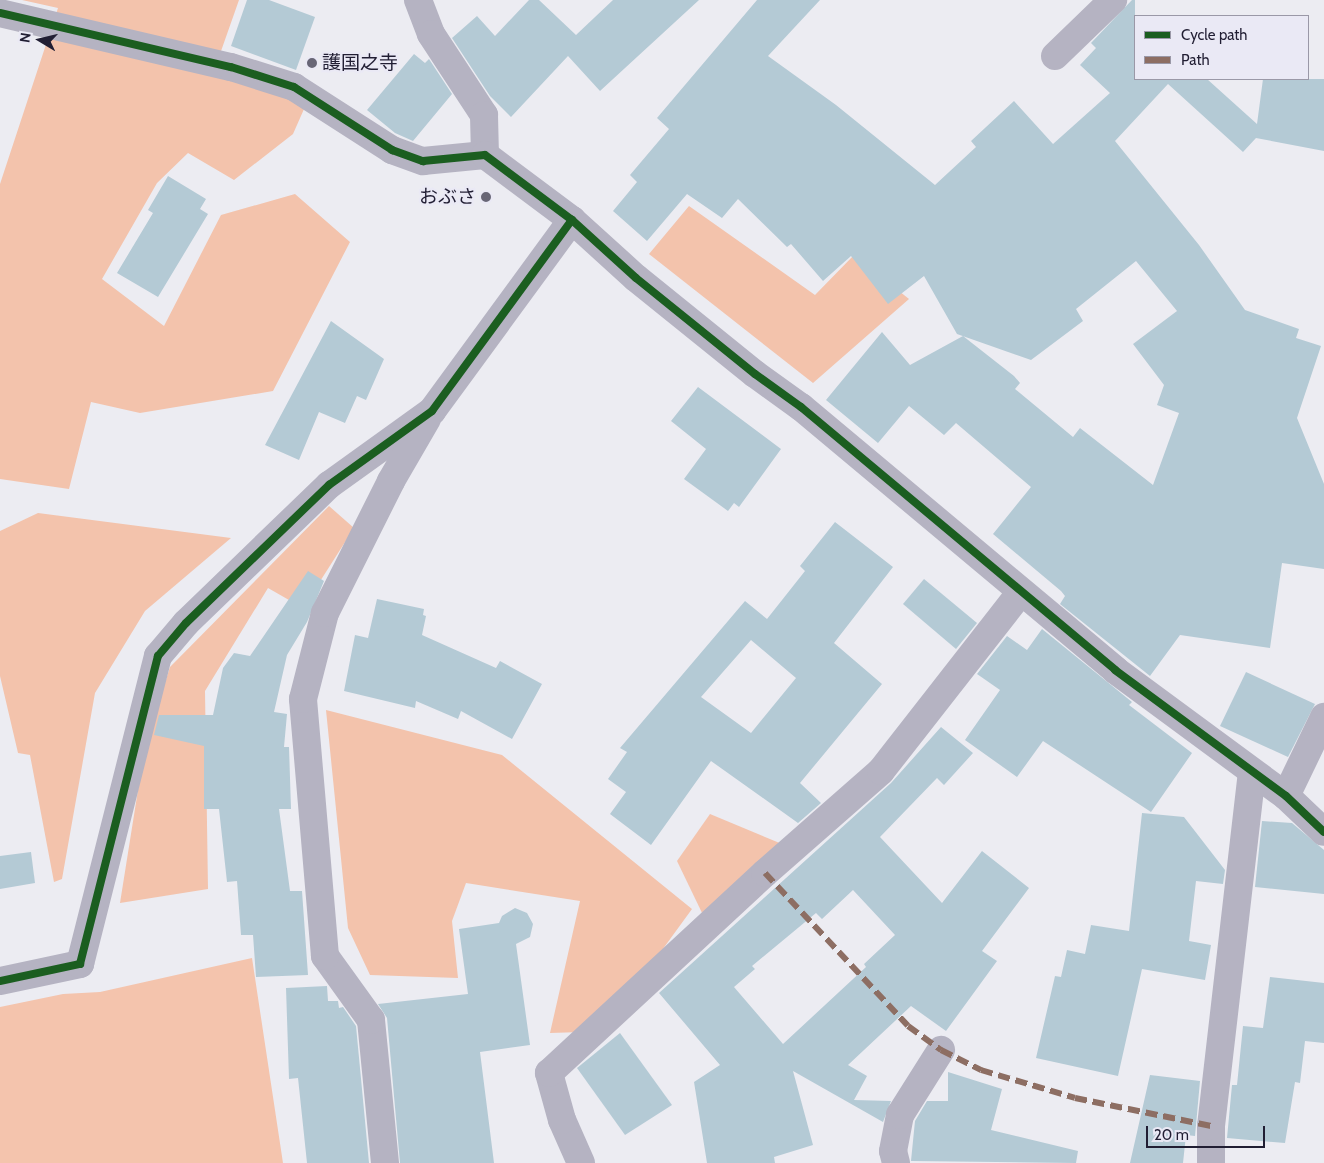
<!DOCTYPE html>
<html>
<head>
<meta charset="utf-8">
<style>
  body { margin:0 }
  #map { position:relative; width:1324px; height:1163px; overflow:hidden; background:#ececf2; font-family:Cabin,"Noto Sans JP",sans-serif }
  div>[style] { position:absolute }
  .green>* { inset:0; background:#f3c3ac }
  .forest>* { inset:0; background:#f4c4ad }
  .building>* { inset:0; background:#b4cad5 }
  .minor>* { height:28px; margin:-14px; padding:0 14px; transform-origin:14px; border-radius:14px; background:#b5b3c2 }
  .quiet>* { height:6px; margin-top:-3px; transform-origin:0; background:repeating-linear-gradient(90deg,#8d6e63 0 12px,transparent 0 18px) }
  .cycleway>* { height:8px; margin:-4px; padding:0 4px; transform-origin:4px; border-radius:4px; background:#1b5e20 }
  .dots>* { width:14px; height:14px; translate:-50% -50%; box-sizing:border-box; border:2px solid #eae9f5; border-radius:50% }
  span { translate:-50% -50%; white-space:nowrap; text-align:center; line-height:1.15; -webkit-text-stroke:4.5px #eae9f5; paint-order:stroke }
  .poi-label { font-size:19px; color:#211e33 }
  .left { translate:0 -50%; text-align:left }
  .right { translate:-100% -50%; text-align:right }
  .legend { position:absolute; left:1134px; top:15px; width:175px; height:65px; box-sizing:border-box; background:#eae9f5; border:1px solid #9a98a7; margin:0; padding:6px 9px; list-style:none; font-size:15px; color:#211e33 }
  .legend li { display:flex; align-items:center; gap:10px; height:25px }
  .legend b { width:25px; border:1px solid #9a98a7 }
  .north { position:absolute; left:15px; top:15px; width:50px; height:50px; -webkit-text-stroke:4px #eae9f5; paint-order:stroke; rotate:279deg; font-size:14px; font-weight:700; line-height:20px; text-align:center; color:#211e33 }
  .north::after { content:''; display:block; margin:auto; width:18px; height:22px; background:#211e33; clip-path:polygon(50% 0,100% 100%,50% 72%,0 100%) }
  .scale { position:absolute; left:1146px; top:1126px; width:119px; height:22px; box-sizing:border-box; border:2px solid #211e33; border-top:0; padding-left:6px; font-size:15px; line-height:18px; white-space:nowrap; color:#211e33; -webkit-text-stroke:4px #eae9f5; paint-order:stroke }
</style>
</head>
<body>
<div id="map">
  <div class="green">
    <i style="clip-path:polygon(22px 0,239px 0,214px 71px,308px 100px,293px 134px,234px 180px,188px 153px,157px 183px,102px 279px,164px 326px,221px 215px,295px 194px,350px 242px,273px 391px,140px 413px,91px 402px,69px 489px,0 479px,0 184px,58px 8px)"></i>
    <i style="clip-path:polygon(689px 206px,815px 295px,854px 255px,909px 299px,813px 383px,649px 254px)"></i>
    <i style="clip-path:polygon(329px 506px,354px 528px,303px 608px,268px 588px,205px 691px,208px 889px,120px 903px,145px 746px,170px 667px)"></i>
    <i style="clip-path:polygon(38px 513px,231px 538px,145px 611px,95px 693px,62px 879px,54px 882px,30px 755px,18px 753px,0 676px,0 531px)"></i>
    <i style="clip-path:polygon(326px 710px,502px 755px,692px 909px,649px 968px,582px 1032px,550px 1033px,580px 901px,466px 883px,452px 921px,458px 978px,370px 975px,348px 928px)"></i>
    <i style="clip-path:polygon(710px 814px,782px 844px,704px 917px,677px 861px)"></i>
  </div>
  <div class="forest">
    <i style="clip-path:polygon(252px 958px,283px 1163px,0 1163px,0 1007px,63px 994px,100px 992px)"></i>
  </div>
  <div class="building">
    <i style="clip-path:polygon(247px 0,269px 0,315px 17px,296px 70px,231px 46px)"></i>
    <i style="clip-path:polygon(529px 0,539px 0,576px 35px,613px 0,699px 0,600px 91px,568px 56px,511px 117px,490px 96px,452px 38px,477px 16px,495px 36px)"></i>
    <i style="clip-path:polygon(757px 0,820px 0,768px 56px,836px 105px,935px 185px,976px 147px,971px 141px,1014px 101px,1053px 144px,1110px 93px,1080px 65px,1096px 48px,1091px 43px,1132px 0,1135px 0,1135px 79px,1207px 79px,1257px 124px,1263px 79px,1324px 79px,1324px 151px,1256px 138px,1243px 152px,1168px 84px,1115px 141px,1199px 245px,1245px 310px,1299px 329px,1296px 338px,1321px 346px,1297px 418px,1324px 484px,1324px 569px,1282px 563px,1270px 648px,1180px 635px,1150px 676px,1060px 604px,1065px 596px,1061px 591px,993px 534px,1031px 487px,956px 423px,944px 435px,909px 406px,878px 443px,826px 400px,882px 332px,910px 365px,963px 336px,1014px 376px,1020px 383px,1015px 389px,1073px 437px,1080px 428px,1153px 485px,1179px 413px,1157px 405px,1164px 385px,1133px 344px,1177px 311px,1136px 261px,1076px 309px,1083px 321px,1031px 360px,957px 334px,924px 276px,888px 304px,851px 256px,823px 281px,791px 244px,787px 247px,738px 199px,722px 218px,687px 194px,647px 241px,613px 211px,637px 182px,630px 175px,669px 129px,657px 118px)"></i>
    <i style="clip-path:polygon(414px 54px,425px 63px,429px 59px,452px 94px,413px 141px,395px 133px,367px 110px)"></i>
    <i style="clip-path:polygon(168px 176px,206px 199px,200px 209px,208px 214px,158px 297px,117px 273px,153px 213px,148px 210px)"></i>
    <i style="clip-path:polygon(331px 321px,384px 359px,366px 400px,357px 396px,345px 423px,319px 412px,299px 460px,265px 445px)"></i>
    <i style="clip-path:polygon(698px 387px,781px 449px,739px 507px,734px 503px,728px 511px,684px 479px,706px 449px,671px 421px)"></i>
    <i style="clip-path:polygon(evenodd,835px 522px,893px 567px,834px 643px,882px 684px,800px 783px,821px 803px,798px 823px,711px 761px,651px 845px,610px 814px,626px 792px,608px 779px,627px 752px,620px 748px,745px 601px,767px 619px,805px 571px,800px 566px,835px 522px,751px 640px,796px 678px,751px 733px,701px 697px,751px 640px)"></i>
    <i style="clip-path:polygon(308px 571px,324px 581px,307px 622px,287px 655px,274px 712px,287px 714px,284px 747px,289px 747px,291px 809px,279px 809px,290px 891px,302px 891px,308px 975px,256px 977px,253px 935px,241px 935px,237px 881px,227px 882px,219px 809px,204px 809px,204px 746px,154px 735px,159px 715px,213px 715px,223px 668px,234px 653px,250px 656px)"></i>
    <i style="clip-path:polygon(924px 579px,977px 623px,956px 649px,903px 604px)"></i>
    <i style="clip-path:polygon(377px 599px,424px 609px,423px 615px,426px 616px,422px 635px,496px 668px,500px 661px,542px 684px,512px 739px,461px 711px,458px 719px,416px 701px,415px 708px,344px 691px,355px 635px,368px 638px)"></i>
    <i style="clip-path:polygon(1042px 629px,1132px 702px,1129px 705px,1192px 753px,1151px 812px,1043px 741px,1017px 777px,965px 740px,1000px 690px,977px 674px,1007px 636px,1027px 650px)"></i>
    <i style="clip-path:polygon(1246px 672px,1315px 704px,1288px 757px,1220px 726px)"></i>
    <i style="clip-path:polygon(evenodd,941px 727px,973px 753px,944px 785px,937px 778px,880px 837px,942px 903px,982px 851px,1029px 888px,982px 951px,997px 961px,946px 1031px,911px 1006px,848px 1065px,867px 1076px,854px 1100px,891px 1101px,883px 1122px,793px 1071px,813px 1145px,774px 1157px,775px 1163px,707px 1163px,694px 1082px,720px 1065px,659px 993px,891px 783px,941px 727px,853px 890px,895px 935px,864px 964px,866px 967px,783px 1044px,734px 987px,755px 969px,752px 966px,816px 913px,822px 919px,853px 890px)"></i>
    <i style="clip-path:polygon(1142px 813px,1184px 817px,1225px 870px,1223px 884px,1196px 881px,1189px 941px,1211px 945px,1205px 980px,1142px 969px,1118px 1076px,1036px 1058px,1055px 976px,1061px 977px,1067px 950px,1085px 954px,1091px 925px,1129px 931px)"></i>
    <i style="clip-path:polygon(1262px 821px,1292px 823px,1324px 850px,1324px 894px,1255px 887px)"></i>
    <i style="clip-path:polygon(31px 852px,35px 883px,0 889px,0 856px)"></i>
    <i style="clip-path:polygon(515px 908px,527px 913px,533px 924px,530px 937px,516px 944px,530px 1045px,480px 1052px,494px 1163px,400px 1163px,387px 1018px,378px 1004px,468px 994px,459px 929px,499px 923px,502px 916px)"></i>
    <i style="clip-path:polygon(1270px 977px,1324px 983px,1324px 1043px,1305px 1041px,1300px 1083px,1295px 1082px,1285px 1143px,1227px 1138px,1232px 1085px,1237px 1085px,1243px 1026px,1263px 1028px)"></i>
    <i style="clip-path:polygon(327px 986px,328px 1001px,338px 1001px,339px 1008px,343px 1007px,356px 1026px,369px 1163px,307px 1163px,298px 1078px,289px 1079px,286px 988px)"></i>
    <i style="clip-path:polygon(620px 1033px,672px 1105px,625px 1135px,577px 1068px)"></i>
    <i style="clip-path:polygon(948px 1072px,1002px 1089px,991px 1130px,1078px 1151px,1076px 1163px,911px 1161px,915px 1121px,927px 1101px,948px 1101px)"></i>
    <i style="clip-path:polygon(1150px 1075px,1200px 1081px,1195px 1136px,1186px 1135px,1183px 1163px,1130px 1163px)"></i>
  </div>
  <div class="minor">
    <i style="left:418px;top:0;width:36px;rotate:69deg"></i>
    <i style="left:431px;top:34px;width:97px;rotate:56.8deg"></i>
    <i style="left:484px;top:115px;width:40px;rotate:88.6deg"></i>
    <i style="left:0;top:13px;width:237px;rotate:13.2deg"></i>
    <i style="left:231px;top:67px;width:66px;rotate:17.6deg"></i>
    <i style="left:294px;top:87px;width:117px;rotate:32.7deg"></i>
    <i style="left:392px;top:150px;width:33px;rotate:20deg"></i>
    <i style="left:423px;top:161px;width:62px;rotate:-5.5deg"></i>
    <i style="left:485px;top:155px;width:109px;rotate:36.8deg"></i>
    <i style="left:572px;top:220px;width:86px;rotate:42.2deg"></i>
    <i style="left:636px;top:278px;width:153px;rotate:38.9deg"></i>
    <i style="left:755px;top:374px;width:57px;rotate:35.7deg"></i>
    <i style="left:801px;top:407px;width:410px;rotate:39.9deg"></i>
    <i style="left:1115px;top:670px;width:212px;rotate:36.4deg"></i>
    <i style="left:1286px;top:796px;width:52px;rotate:43.5deg"></i>
    <i style="left:1055px;top:56px;width:81px;rotate:-44deg"></i>
    <i style="left:1286px;top:796px;width:88px;rotate:-64.3deg"></i>
    <i style="left:0;top:981px;width:82px;rotate:-12deg"></i>
    <i style="left:80px;top:964px;width:318px;rotate:-75.8deg"></i>
    <i style="left:158px;top:656px;width:43px;rotate:-49.7deg"></i>
    <i style="left:186px;top:623px;width:199px;rotate:-44deg"></i>
    <i style="left:329px;top:485px;width:127px;rotate:-35.7deg"></i>
    <i style="left:432px;top:411px;width:237px;rotate:-53.8deg"></i>
    <i style="left:385px;top:1163px;width:144px;rotate:-95.6deg"></i>
    <i style="left:371px;top:1020px;width:79px;rotate:-125.7deg"></i>
    <i style="left:325px;top:956px;width:258px;rotate:-94.9deg"></i>
    <i style="left:303px;top:699px;width:89px;rotate:-75.7deg"></i>
    <i style="left:325px;top:613px;width:148px;rotate:-63.4deg"></i>
    <i style="left:391px;top:481px;width:72px;rotate:-59.9deg"></i>
    <i style="left:581px;top:1163px;width:47px;rotate:-113.8deg"></i>
    <i style="left:562px;top:1120px;width:49px;rotate:-105.5deg"></i>
    <i style="left:549px;top:1073px;width:294px;rotate:-42.8deg"></i>
    <i style="left:765px;top:873px;width:154px;rotate:-41.3deg"></i>
    <i style="left:881px;top:771px;width:227px;rotate:-52deg"></i>
    <i style="left:896px;top:1163px;width:12px;rotate:-104deg"></i>
    <i style="left:893px;top:1151px;width:37px;rotate:-79deg"></i>
    <i style="left:900px;top:1115px;width:77px;rotate:-57.8deg"></i>
    <i style="left:1211px;top:1163px;width:37px;rotate:-90deg"></i>
    <i style="left:1211px;top:1126px;width:355px;rotate:-83.4deg"></i>
  </div>
  <div class="quiet">
    <i style="left:765px;top:873px;width:209px;rotate:46.9deg"></i>
    <i style="left:908px;top:1026px;width:41px;rotate:36deg"></i>
    <i style="left:941px;top:1050px;width:45px;rotate:26.6deg"></i>
    <i style="left:981px;top:1070px;width:98px;rotate:16.6deg"></i>
    <i style="left:1075px;top:1098px;width:139px;rotate:11.6deg"></i>
  </div>
  <div class="cycleway">
    <i style="left:0;top:13px;width:237px;rotate:13.2deg"></i>
    <i style="left:231px;top:67px;width:66px;rotate:17.6deg"></i>
    <i style="left:294px;top:87px;width:117px;rotate:32.7deg"></i>
    <i style="left:392px;top:150px;width:33px;rotate:20deg"></i>
    <i style="left:423px;top:161px;width:62px;rotate:-5.5deg"></i>
    <i style="left:485px;top:155px;width:109px;rotate:36.8deg"></i>
    <i style="left:572px;top:220px;width:86px;rotate:42.2deg"></i>
    <i style="left:636px;top:278px;width:153px;rotate:38.9deg"></i>
    <i style="left:755px;top:374px;width:57px;rotate:35.7deg"></i>
    <i style="left:801px;top:407px;width:410px;rotate:39.9deg"></i>
    <i style="left:1115px;top:670px;width:212px;rotate:36.4deg"></i>
    <i style="left:1286px;top:796px;width:52px;rotate:43.5deg"></i>
    <i style="left:0;top:981px;width:82px;rotate:-12deg"></i>
    <i style="left:80px;top:964px;width:318px;rotate:-75.8deg"></i>
    <i style="left:158px;top:656px;width:43px;rotate:-49.7deg"></i>
    <i style="left:186px;top:623px;width:199px;rotate:-44deg"></i>
    <i style="left:329px;top:485px;width:127px;rotate:-35.7deg"></i>
    <i style="left:432px;top:411px;width:237px;rotate:-53.8deg"></i>
  </div>
  <div class="dots">
    <i style="left:312px;top:63px;background:#686676"></i>
    <i style="left:486px;top:197px;background:#686676"></i>
  </div>
  <div class="poi-label">
    <span class="left" style="left:322px;top:63px">護国之寺</span>
    <span class="right" style="left:476px;top:197px">おぶさ</span>
  </div>
  <ul class="legend">
  <li><b style="height:6px;background:#1b5e20"></b>Cycle path</li>
  <li><b style="height:6px;background:#8d6e63"></b>Path</li>
  </ul>
  <div class="north">N</div>
  <div class="scale">20 m</div>
</div>
</body>
</html>
